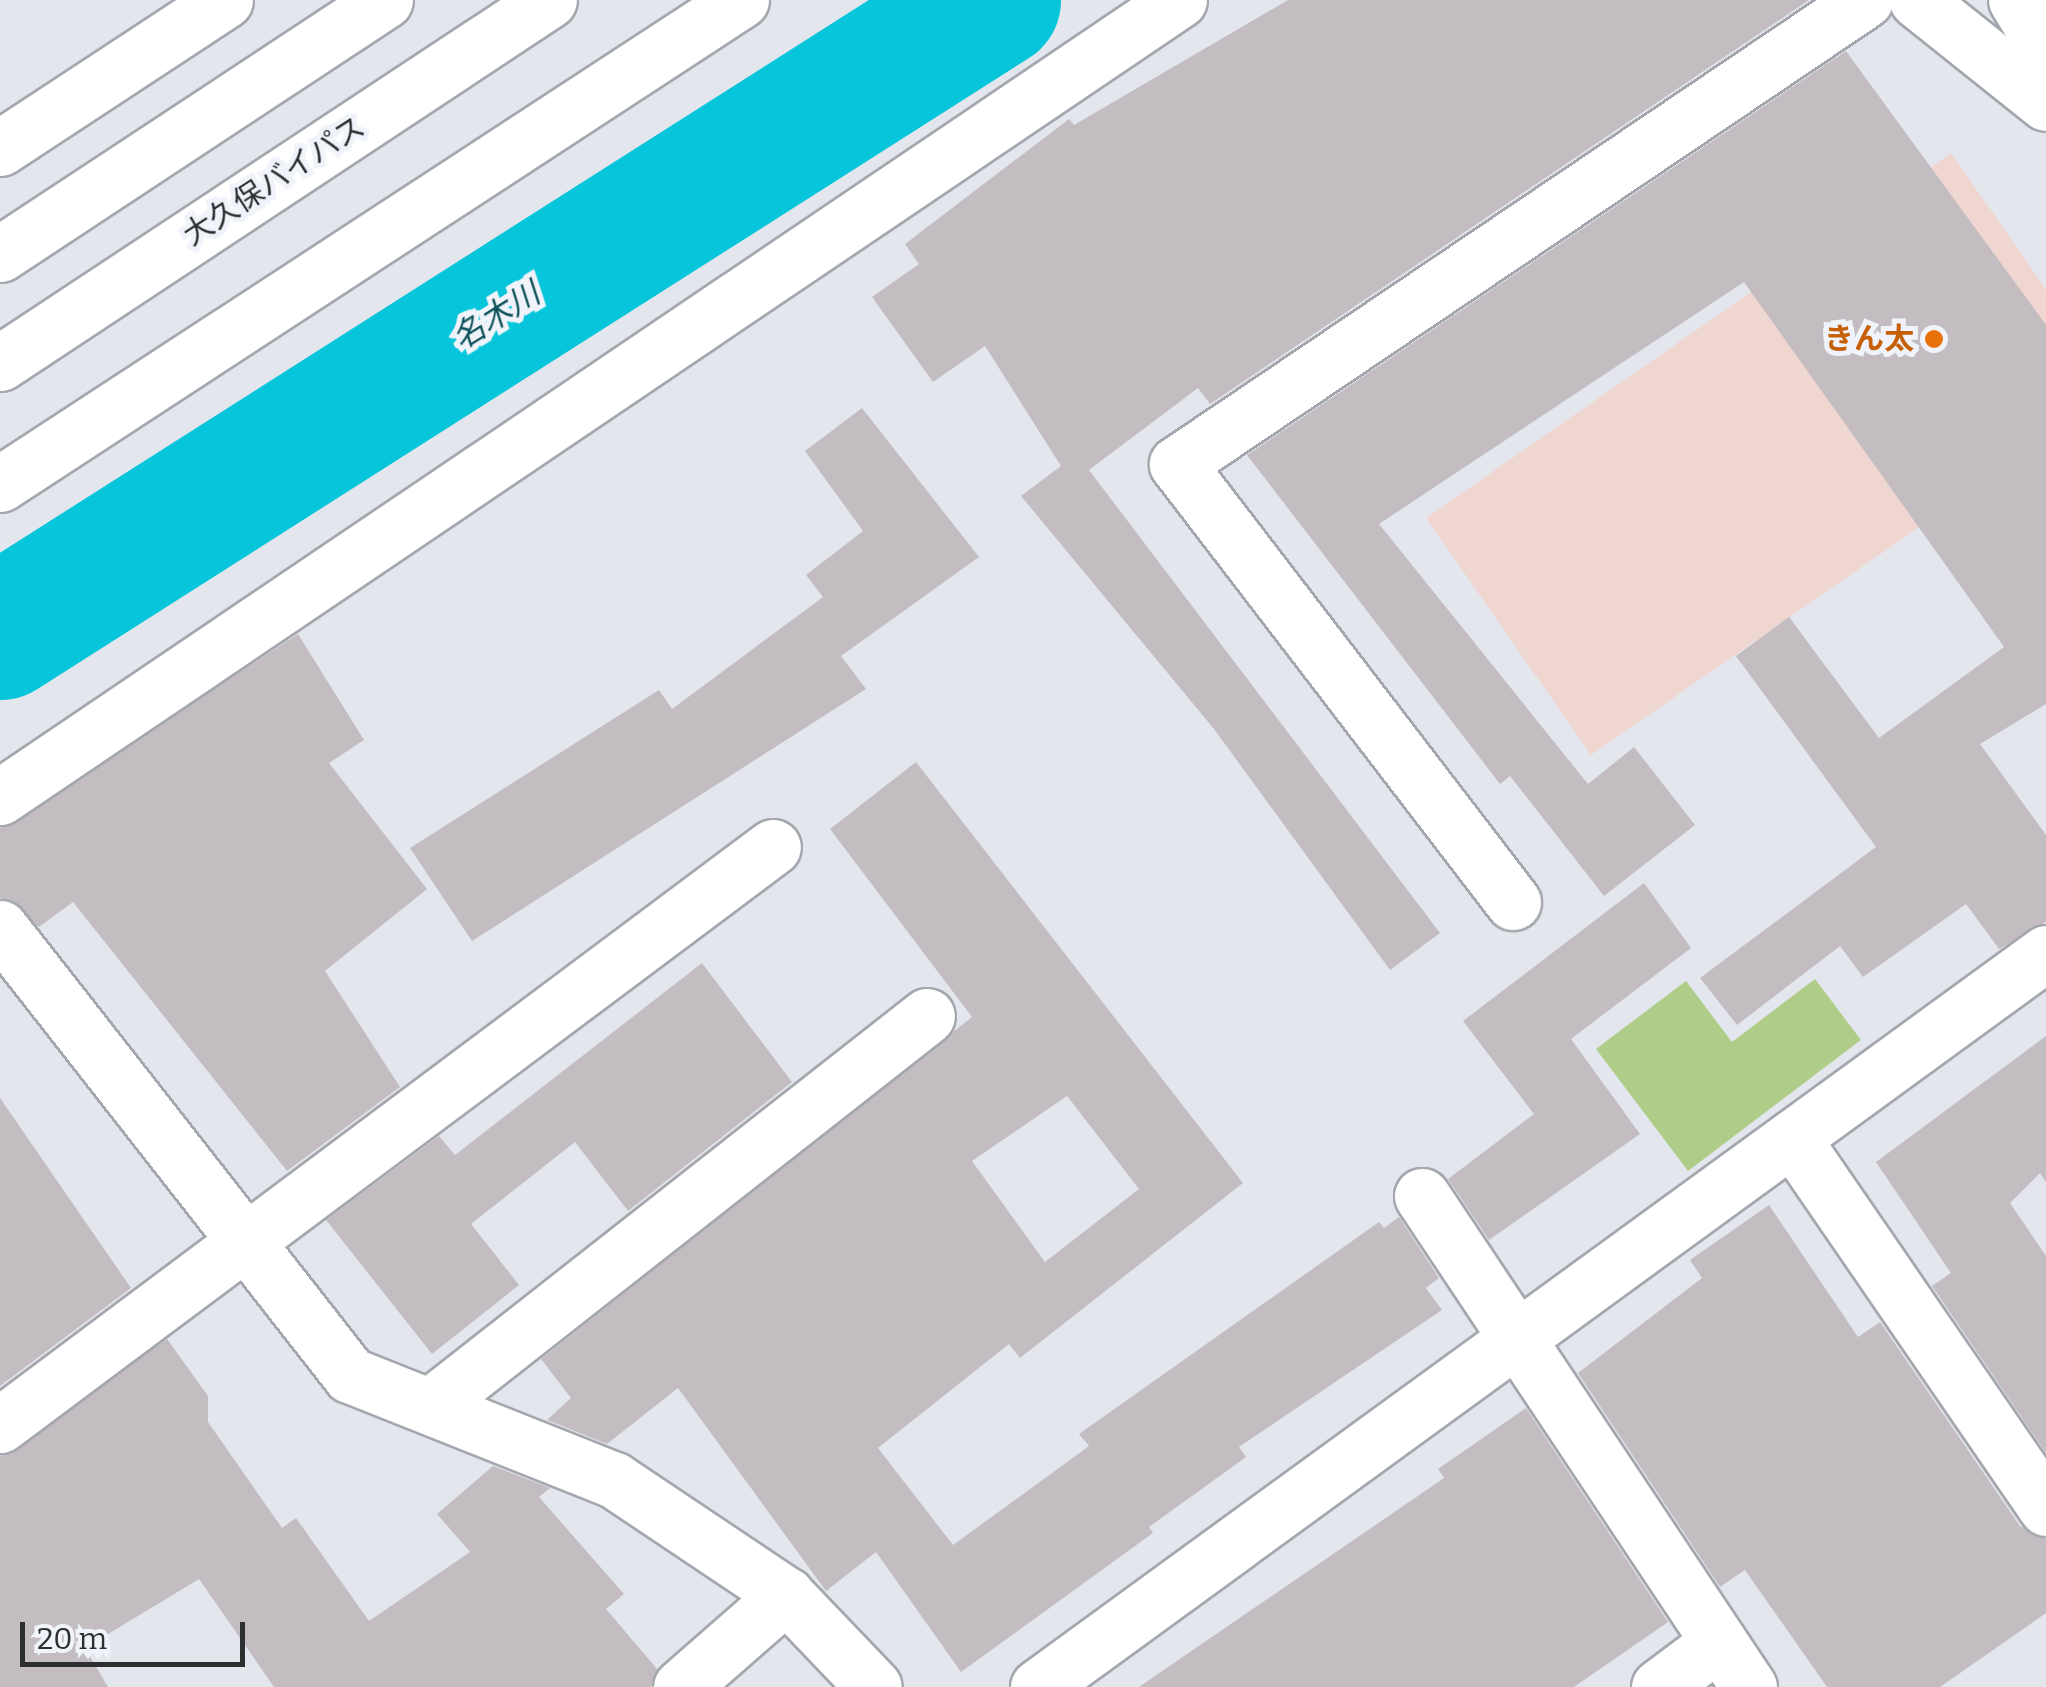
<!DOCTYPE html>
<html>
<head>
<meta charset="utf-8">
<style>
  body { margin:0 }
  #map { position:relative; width:2046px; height:1687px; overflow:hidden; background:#e3e7ed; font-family:Bitter,"Noto Sans JP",serif }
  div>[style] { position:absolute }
  .commercial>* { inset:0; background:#f0d6d0 }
  .green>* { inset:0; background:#afcc88 }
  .river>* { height:135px; margin:-67.5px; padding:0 67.5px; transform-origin:67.5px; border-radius:67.5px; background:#07c5db }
  .building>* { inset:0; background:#c3bdc2 }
  .roads { filter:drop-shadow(2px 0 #a4a8ae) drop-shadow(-2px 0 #a4a8ae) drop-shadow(0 2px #a4a8ae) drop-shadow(0 -2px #a4a8ae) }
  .minor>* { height:55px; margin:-27.5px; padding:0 27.5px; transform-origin:27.5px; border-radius:27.5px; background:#fff }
  .primary>* { height:55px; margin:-27.5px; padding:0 27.5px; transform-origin:27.5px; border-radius:27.5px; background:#fff }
  .trunk>* { height:55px; margin:-27.5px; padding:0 27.5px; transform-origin:27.5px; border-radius:27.5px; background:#fff }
  .dots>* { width:28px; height:28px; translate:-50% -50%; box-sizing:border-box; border:5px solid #f0f4fa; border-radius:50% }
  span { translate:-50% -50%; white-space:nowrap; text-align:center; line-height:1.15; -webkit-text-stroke:10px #f0f4fa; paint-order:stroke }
  .street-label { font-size:30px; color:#2c2e30 }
  .food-label { font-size:30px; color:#c56008; font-weight:700 }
  .right { translate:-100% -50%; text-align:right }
  .water-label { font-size:32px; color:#10525b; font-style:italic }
  .scale { position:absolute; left:20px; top:1622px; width:225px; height:45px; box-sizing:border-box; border:5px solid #2c2e30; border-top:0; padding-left:12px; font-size:30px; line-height:35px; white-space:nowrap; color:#2c2e30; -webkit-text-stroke:8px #f0f4fa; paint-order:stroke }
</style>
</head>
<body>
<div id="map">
  <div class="commercial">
    <i style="clip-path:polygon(1951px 153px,2046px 289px,2046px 439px,1591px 755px,1426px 518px)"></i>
  </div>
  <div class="green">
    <i style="clip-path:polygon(1815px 979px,1861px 1040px,1688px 1171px,1596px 1049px,1686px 981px,1732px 1042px)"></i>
  </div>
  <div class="river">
    <i style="left:0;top:632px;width:1177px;rotate:-32.47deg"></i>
  </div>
  <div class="building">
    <i style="clip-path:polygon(1288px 0,1809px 0,1210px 404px,1198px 388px,1089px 470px,1440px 933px,1390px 970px,1214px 729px,1021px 496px,1061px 466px,985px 346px,933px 382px,872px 297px,919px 264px,905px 244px,1069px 119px,1074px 125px)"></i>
    <i style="clip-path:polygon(1846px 51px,2046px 325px,2046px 704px,1980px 744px,2046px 835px,2046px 922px,1999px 949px,1966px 904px,1863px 977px,1840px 946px,1737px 1025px,1700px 978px,1876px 847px,1736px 656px,1789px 617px,1879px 738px,2004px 647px,1744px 282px,1379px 524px,1588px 784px,1634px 747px,1695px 825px,1604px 896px,1510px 776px,1500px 784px,1247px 455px)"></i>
    <i style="clip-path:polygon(862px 408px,979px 557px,841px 656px,866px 689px,472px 941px,410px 848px,659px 690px,672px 709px,823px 597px,806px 575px,863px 531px,805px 451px)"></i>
    <i style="clip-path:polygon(298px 634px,364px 740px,329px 763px,427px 889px,325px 971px,400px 1087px,287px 1171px,73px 902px,39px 927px,0 897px,0 828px)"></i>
    <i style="clip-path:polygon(evenodd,916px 762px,1243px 1183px,1020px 1358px,1009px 1344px,878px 1448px,953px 1545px,1089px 1446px,1079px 1434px,1379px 1222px,1384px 1228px,1399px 1217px,1439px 1278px,1426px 1288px,1442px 1310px,1239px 1447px,1246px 1457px,1149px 1527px,1153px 1533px,961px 1672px,876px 1552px,826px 1591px,678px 1388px,607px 1444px,547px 1420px,571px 1398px,541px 1359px,972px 1017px,830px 829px,916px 762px,1067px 1096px,1139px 1189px,1045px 1262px,972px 1161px,1067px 1096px)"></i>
    <i style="clip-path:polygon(1644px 883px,1691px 948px,1571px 1039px,1640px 1134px,1489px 1240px,1448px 1179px,1534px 1114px,1463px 1021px)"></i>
    <i style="clip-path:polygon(702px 963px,792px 1082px,628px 1211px,575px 1142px,471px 1224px,519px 1285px,432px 1354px,326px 1220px,439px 1136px,455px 1155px)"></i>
    <i style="clip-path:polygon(2046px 1036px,2046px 1182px,2040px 1173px,2010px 1203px,2046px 1256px,2046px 1453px,1932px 1286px,1951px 1273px,1876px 1162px)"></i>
    <i style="clip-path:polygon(0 1098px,131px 1288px,0 1386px)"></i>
    <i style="clip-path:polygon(1769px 1205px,1858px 1337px,1880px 1322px,2020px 1526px,2046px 1539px,2046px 1613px,1940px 1687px,1827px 1687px,1745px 1570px,1720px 1587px,1578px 1373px,1702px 1278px,1690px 1260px)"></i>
    <i style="clip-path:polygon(167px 1339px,208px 1396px,208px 1422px,282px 1528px,296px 1518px,369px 1621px,470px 1552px,437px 1514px,493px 1466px,550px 1488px,539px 1497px,624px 1594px,606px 1609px,657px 1669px,651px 1687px,274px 1687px,199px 1579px,85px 1648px,108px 1687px,0 1687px,0 1456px)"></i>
    <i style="clip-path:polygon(1526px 1408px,1668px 1622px,1574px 1687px,1139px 1687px,1444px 1478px,1438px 1469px)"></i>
  </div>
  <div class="roads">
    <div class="minor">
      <i style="left:1917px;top:0;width:165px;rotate:38.6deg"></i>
      <i style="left:0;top:797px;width:1423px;rotate:-34.06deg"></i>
      <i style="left:1513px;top:902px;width:552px;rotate:-127.49deg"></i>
      <i style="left:1177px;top:464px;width:830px;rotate:-34deg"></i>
      <i style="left:0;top:928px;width:568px;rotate:51.94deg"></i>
      <i style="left:350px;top:1375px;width:284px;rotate:21.7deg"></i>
      <i style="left:614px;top:1480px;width:207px;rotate:33.8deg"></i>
      <i style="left:786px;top:1595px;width:127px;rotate:46.3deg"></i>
      <i style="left:1792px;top:1138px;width:449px;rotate:55.5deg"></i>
      <i style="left:1422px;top:1196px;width:590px;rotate:56.34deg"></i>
      <i style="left:433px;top:1404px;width:628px;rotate:-38.15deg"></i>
      <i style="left:0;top:1425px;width:965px;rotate:-36.79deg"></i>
      <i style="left:681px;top:1687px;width:140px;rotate:-41.2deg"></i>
      <i style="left:1038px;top:1687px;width:1247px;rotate:-36.06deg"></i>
      <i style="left:1659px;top:1687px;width:75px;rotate:-36.9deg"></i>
    </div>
    <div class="primary">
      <i style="left:2016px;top:0;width:57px;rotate:58.5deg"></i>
    </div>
    <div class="trunk">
      <i style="left:0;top:148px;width:269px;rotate:-33.3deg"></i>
      <i style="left:0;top:254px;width:461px;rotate:-33.4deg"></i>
      <i style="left:0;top:363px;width:658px;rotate:-33.47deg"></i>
      <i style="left:0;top:484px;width:885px;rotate:-33.15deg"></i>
    </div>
  </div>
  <div class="dots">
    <i style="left:1934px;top:339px;background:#e8710a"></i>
  </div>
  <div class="street-label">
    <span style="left:274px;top:181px;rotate:-33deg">大久保バイパス</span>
  </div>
  <div class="food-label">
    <span class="right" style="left:1914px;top:339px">きん太</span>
  </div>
  <div class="water-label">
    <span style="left:496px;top:316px;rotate:-32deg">名木川</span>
  </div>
  <div class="scale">20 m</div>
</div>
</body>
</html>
